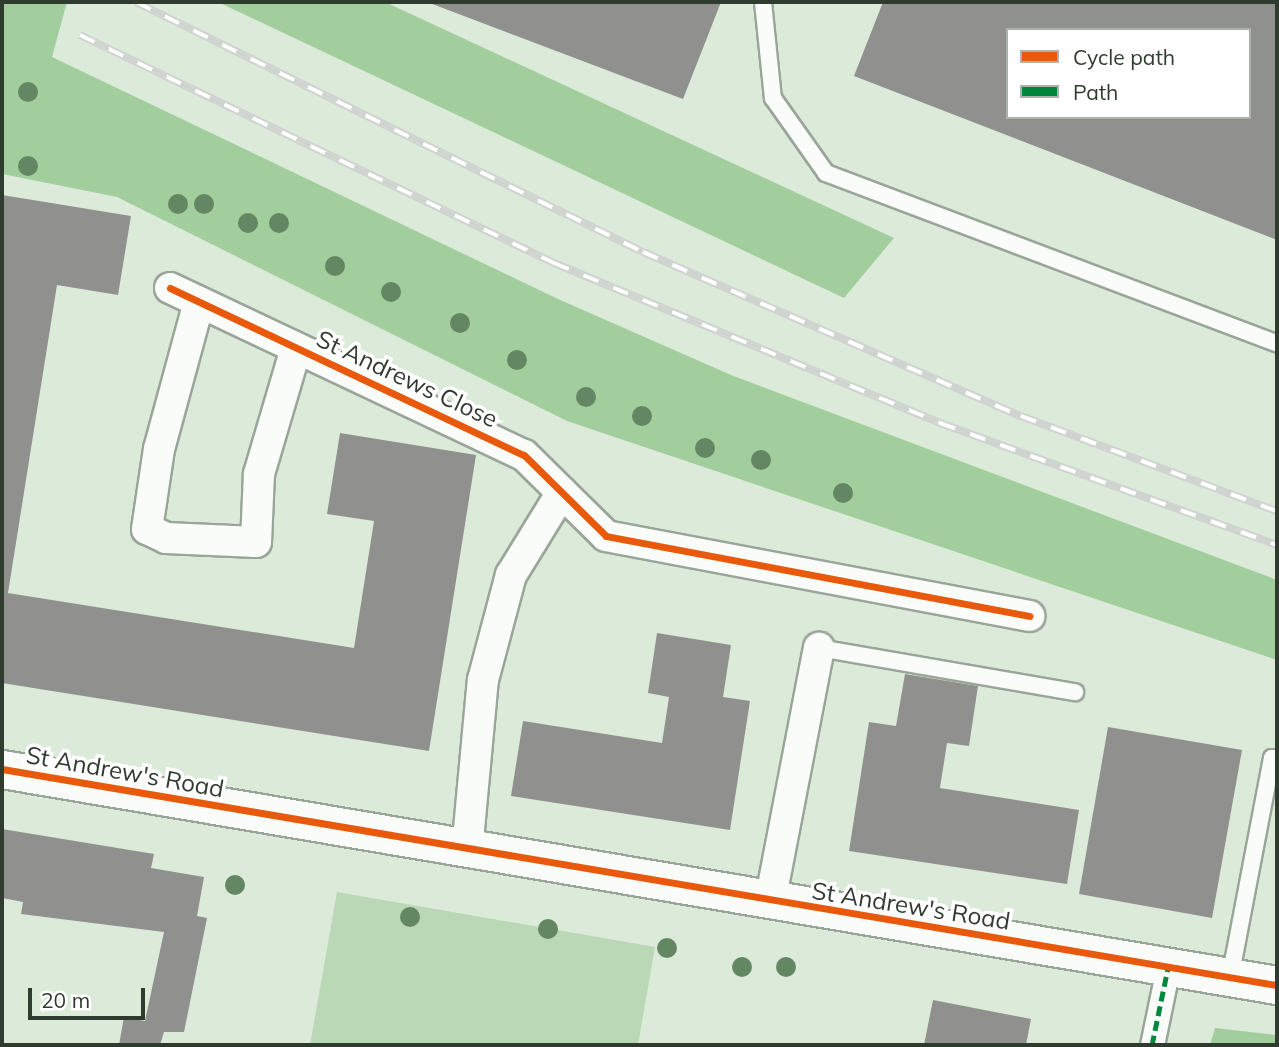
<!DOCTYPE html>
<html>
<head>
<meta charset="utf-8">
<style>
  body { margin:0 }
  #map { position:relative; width:1279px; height:1047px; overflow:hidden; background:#dceada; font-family:Mulish,sans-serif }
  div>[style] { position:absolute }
  .green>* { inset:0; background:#bad7b6 }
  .forest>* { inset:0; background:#a2ce9e }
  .building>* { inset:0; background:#90918e }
  .roads { filter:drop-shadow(2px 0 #9aa599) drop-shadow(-2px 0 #9aa599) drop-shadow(0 2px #9aa599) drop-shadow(0 -2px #9aa599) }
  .service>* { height:16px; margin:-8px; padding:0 8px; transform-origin:8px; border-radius:8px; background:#fafcf9 }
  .pedestrian>* { height:23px; margin:-11.5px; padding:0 11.5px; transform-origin:11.5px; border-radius:11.5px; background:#fafcf9 }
  .minor>* { height:30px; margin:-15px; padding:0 15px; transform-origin:15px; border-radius:15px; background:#fafcf9 }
  .tertiary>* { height:37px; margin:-18.5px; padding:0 18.5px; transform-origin:18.5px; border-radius:18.5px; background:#fafcf9 }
  .rail>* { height:8px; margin-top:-4px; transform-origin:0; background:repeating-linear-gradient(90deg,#fff 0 16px,#d0d4d0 0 32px); box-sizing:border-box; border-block:2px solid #d0d4d0 }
  .quiet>* { height:5px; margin-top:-2.5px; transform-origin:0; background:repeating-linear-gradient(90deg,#00873e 0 10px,transparent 0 15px) }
  .cycleway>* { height:7px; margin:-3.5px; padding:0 3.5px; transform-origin:3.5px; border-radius:3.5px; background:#e8590c }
  .trees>* { width:20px; height:20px; margin:-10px; border-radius:50%; background:#648763 }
  span { translate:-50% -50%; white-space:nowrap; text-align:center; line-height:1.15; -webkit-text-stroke:7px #fff; paint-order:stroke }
  .street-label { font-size:24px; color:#303b2f }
  .frame { position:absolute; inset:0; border:4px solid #303b2f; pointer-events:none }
  .legend { position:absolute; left:1006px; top:28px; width:245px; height:91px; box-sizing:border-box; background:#fff; border:2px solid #acb1ac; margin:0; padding:9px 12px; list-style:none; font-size:21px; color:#303b2f }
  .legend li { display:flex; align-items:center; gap:14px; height:35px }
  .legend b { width:35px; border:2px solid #acb1ac }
  .scale { position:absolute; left:28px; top:988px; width:117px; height:32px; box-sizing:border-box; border:4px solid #303b2f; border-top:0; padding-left:9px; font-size:21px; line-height:24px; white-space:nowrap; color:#303b2f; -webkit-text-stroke:5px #fff; paint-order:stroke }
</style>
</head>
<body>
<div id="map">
  <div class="green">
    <i style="clip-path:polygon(337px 892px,655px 947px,638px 1045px,310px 1045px)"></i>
  </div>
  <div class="forest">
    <i style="clip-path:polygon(2px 2px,67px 2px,52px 57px,558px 299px,731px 375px,1277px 580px,1277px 660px,567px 421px,117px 197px,2px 174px)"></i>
    <i style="clip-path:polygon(218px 2px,385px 2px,894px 238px,844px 298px)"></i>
    <i style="clip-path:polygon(1215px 1028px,1277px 1035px,1277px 1045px,1210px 1045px)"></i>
  </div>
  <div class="building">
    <i style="clip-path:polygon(427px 2px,721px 2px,683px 99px)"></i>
    <i style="clip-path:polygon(evenodd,883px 2px,1277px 2px,1277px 240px,854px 76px,883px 2px,1008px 30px,1249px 30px,1249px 117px,1008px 117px,1008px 30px)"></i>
    <i style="clip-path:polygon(2px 195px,131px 216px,118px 295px,57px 285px,8px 593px,354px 648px,374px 521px,327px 514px,340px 433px,476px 455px,429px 751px,2px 683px)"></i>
    <i style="clip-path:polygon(657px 633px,731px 645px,723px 697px,750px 701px,730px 830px,511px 796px,523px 721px,662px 743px,669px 697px,648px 693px)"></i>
    <i style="clip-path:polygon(905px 674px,978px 686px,969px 746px,947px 743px,940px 788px,1079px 810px,1067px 884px,849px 851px,869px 722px,896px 726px)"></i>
    <i style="clip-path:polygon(1108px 727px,1242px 750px,1212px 918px,1079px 894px)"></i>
    <i style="clip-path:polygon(2px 829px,154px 854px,151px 868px,204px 877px,197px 916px,207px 918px,184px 1032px,164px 1032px,160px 1045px,119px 1045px,124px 1017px,145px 1021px,164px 932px,21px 914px,23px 902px,2px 898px)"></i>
    <i style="clip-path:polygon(933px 1000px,1031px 1019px,1026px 1045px,924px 1045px)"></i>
  </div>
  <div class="roads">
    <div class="service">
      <i style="left:763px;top:2px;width:97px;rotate:84.1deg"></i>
      <i style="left:773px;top:98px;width:92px;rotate:54.8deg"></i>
      <i style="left:826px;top:173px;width:482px;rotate:20.7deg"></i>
      <i style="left:819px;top:648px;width:260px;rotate:9.8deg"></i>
      <i style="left:1230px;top:978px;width:224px;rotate:-79.2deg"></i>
      <i style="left:1272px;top:758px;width:5px;rotate:22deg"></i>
    </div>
    <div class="pedestrian">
      <i style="left:1152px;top:1045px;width:79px;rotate:-78.3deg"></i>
    </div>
    <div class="minor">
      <i style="left:170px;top:288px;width:391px;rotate:25.3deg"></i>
      <i style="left:524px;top:455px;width:115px;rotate:44.6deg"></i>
      <i style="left:606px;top:536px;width:431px;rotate:10.7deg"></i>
      <i style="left:199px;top:302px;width:152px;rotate:105.2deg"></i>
      <i style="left:159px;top:449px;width:81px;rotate:98.5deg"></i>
      <i style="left:147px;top:529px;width:21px;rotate:25deg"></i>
      <i style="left:166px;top:538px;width:90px;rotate:2.5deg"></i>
      <i style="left:256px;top:542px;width:68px;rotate:-87.5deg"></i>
      <i style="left:259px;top:474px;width:131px;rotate:-73.6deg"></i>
      <i style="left:467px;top:851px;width:172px;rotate:-84.7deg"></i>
      <i style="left:483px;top:680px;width:109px;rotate:-75.1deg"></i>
      <i style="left:511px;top:575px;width:97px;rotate:-58.4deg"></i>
      <i style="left:770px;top:902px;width:259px;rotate:-79.1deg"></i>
    </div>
    <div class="tertiary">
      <i style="left:2px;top:769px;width:1293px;rotate:9.62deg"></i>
    </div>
  </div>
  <div class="rail">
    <i style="left:136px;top:2px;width:565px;rotate:26.25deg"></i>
    <i style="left:643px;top:252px;width:412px;rotate:23.5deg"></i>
    <i style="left:1021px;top:416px;width:273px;rotate:20.4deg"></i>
    <i style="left:80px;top:35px;width:526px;rotate:25.69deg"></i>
    <i style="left:554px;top:263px;width:418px;rotate:22.5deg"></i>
    <i style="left:940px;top:423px;width:358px;rotate:19.9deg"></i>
  </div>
  <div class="quiet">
    <i style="left:1152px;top:1045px;width:79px;rotate:-78.3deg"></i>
  </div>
  <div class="cycleway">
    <i style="left:170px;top:288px;width:391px;rotate:25.3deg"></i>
    <i style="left:524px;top:455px;width:115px;rotate:44.6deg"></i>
    <i style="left:606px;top:536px;width:431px;rotate:10.7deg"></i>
    <i style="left:2px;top:769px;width:1293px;rotate:9.62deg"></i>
  </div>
  <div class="trees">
    <i style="left:28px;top:92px"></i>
    <i style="left:28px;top:166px"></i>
    <i style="left:178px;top:204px"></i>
    <i style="left:204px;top:204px"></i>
    <i style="left:248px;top:223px"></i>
    <i style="left:279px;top:223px"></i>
    <i style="left:335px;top:266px"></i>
    <i style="left:391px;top:292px"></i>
    <i style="left:460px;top:323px"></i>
    <i style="left:517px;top:360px"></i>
    <i style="left:586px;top:397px"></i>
    <i style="left:642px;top:416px"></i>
    <i style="left:705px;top:448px"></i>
    <i style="left:761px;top:460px"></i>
    <i style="left:843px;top:493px"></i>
    <i style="left:235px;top:885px"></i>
    <i style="left:410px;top:917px"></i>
    <i style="left:548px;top:929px"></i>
    <i style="left:667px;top:948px"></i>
    <i style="left:742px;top:967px"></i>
    <i style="left:786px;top:967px"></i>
  </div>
  <div class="street-label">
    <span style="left:407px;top:379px;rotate:25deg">St Andrews Close</span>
    <span style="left:125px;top:772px;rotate:10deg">St Andrew's Road</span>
    <span style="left:911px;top:906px;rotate:9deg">St Andrew's Road</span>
  </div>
  <div class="frame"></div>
  <ul class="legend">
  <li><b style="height:9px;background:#e8590c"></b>Cycle path</li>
  <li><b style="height:9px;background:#00873e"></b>Path</li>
  </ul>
  <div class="scale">20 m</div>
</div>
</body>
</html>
